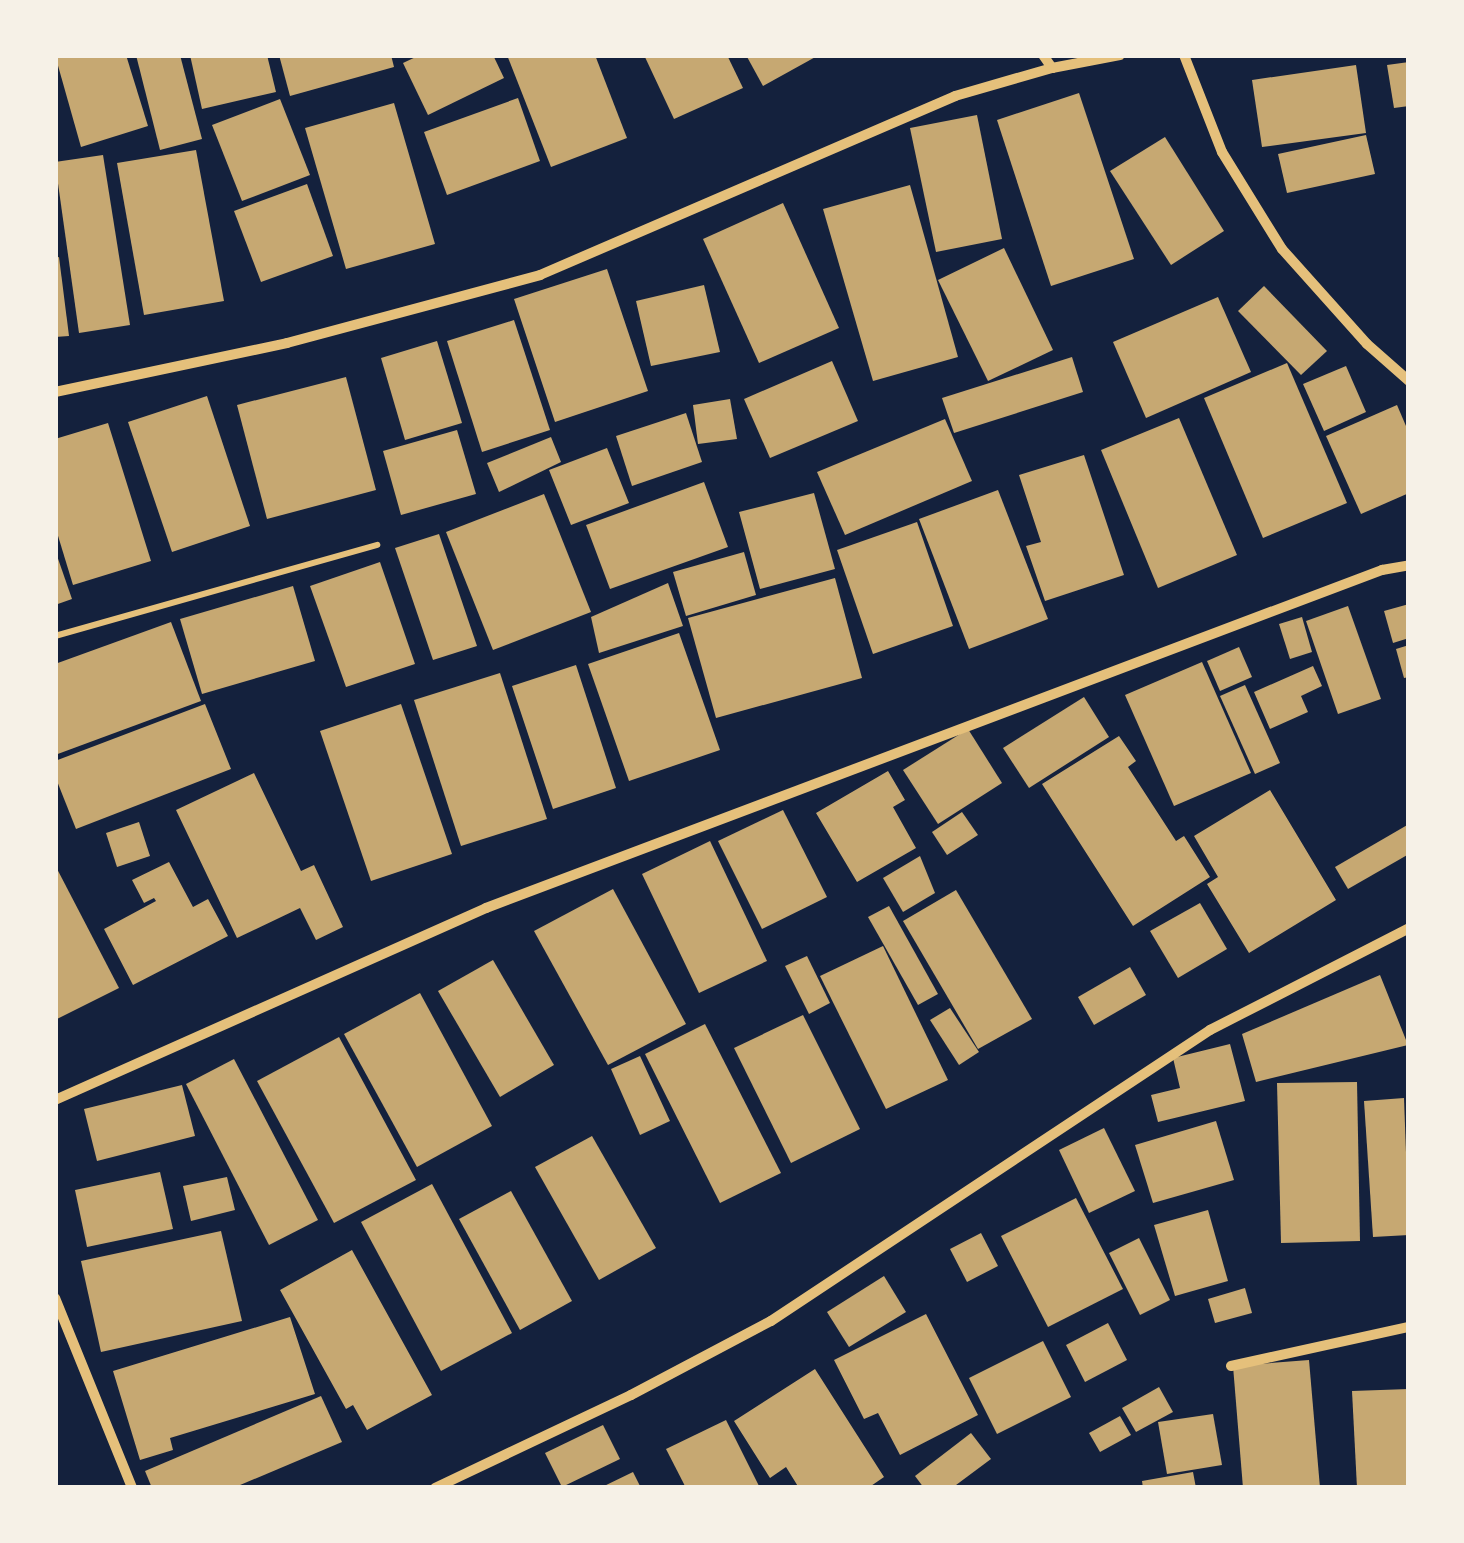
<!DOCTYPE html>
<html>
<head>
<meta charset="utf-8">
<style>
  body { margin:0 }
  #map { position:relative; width:1464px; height:1543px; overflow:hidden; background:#14213d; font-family:"DM Sans",sans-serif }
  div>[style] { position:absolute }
  .building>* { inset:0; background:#c6a872 }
  .path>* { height:6px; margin:-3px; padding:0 3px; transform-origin:3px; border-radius:3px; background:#e5c07b }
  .minor>* { height:10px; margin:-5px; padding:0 5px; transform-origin:5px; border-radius:5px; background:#e5c07b }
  span { translate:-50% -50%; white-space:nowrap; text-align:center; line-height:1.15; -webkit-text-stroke:8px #f6f1e7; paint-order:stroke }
  .frame { position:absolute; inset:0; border:58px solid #f6f1e7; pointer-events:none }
</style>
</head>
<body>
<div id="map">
  <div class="building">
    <i style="clip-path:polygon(55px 55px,126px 55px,148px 126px,81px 147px)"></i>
    <i style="clip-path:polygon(136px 55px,180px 55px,202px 139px,160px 150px)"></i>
    <i style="clip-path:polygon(190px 55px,267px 55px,276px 92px,202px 109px)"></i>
    <i style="clip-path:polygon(279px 55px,391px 55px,394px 67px,290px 96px)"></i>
    <i style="clip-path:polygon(420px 55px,493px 55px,504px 78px,428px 115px,403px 63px)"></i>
    <i style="clip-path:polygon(507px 55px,595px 55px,627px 138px,551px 167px)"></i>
    <i style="clip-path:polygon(644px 55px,727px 55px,743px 88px,674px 119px)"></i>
    <i style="clip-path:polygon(746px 55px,819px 55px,763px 86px)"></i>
    <i style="clip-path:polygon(1409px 62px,1409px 106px,1394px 108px,1387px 65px)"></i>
    <i style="clip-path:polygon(1356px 65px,1366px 133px,1262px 147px,1252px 80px)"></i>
    <i style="clip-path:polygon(1079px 93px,1134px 259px,1051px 286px,997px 120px)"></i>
    <i style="clip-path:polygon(518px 98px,540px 161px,447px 195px,424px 132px)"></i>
    <i style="clip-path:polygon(280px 99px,310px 175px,242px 201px,212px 125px)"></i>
    <i style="clip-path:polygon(394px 103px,435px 244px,346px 269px,305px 128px)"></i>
    <i style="clip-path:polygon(977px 115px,1002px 239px,936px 252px,910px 128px)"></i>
    <i style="clip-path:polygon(1366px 135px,1375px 174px,1287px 193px,1278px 154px)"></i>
    <i style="clip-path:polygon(1165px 137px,1224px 231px,1171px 265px,1110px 171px)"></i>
    <i style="clip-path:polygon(196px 150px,224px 301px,144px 315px,117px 163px)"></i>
    <i style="clip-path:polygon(103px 155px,130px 325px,79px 333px,55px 162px)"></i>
    <i style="clip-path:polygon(307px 184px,333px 256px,261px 282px,234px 211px)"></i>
    <i style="clip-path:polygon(910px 185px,958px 357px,873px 381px,823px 209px)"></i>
    <i style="clip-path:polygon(783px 203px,839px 328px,759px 363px,703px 239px)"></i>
    <i style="clip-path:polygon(1004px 248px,1053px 350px,988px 381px,938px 280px)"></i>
    <i style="clip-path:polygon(59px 257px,69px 336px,55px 337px,55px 258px)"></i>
    <i style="clip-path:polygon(607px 269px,648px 391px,555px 422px,514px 299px)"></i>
    <i style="clip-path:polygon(704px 285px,720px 352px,651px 366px,636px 301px)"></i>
    <i style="clip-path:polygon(1264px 286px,1327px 351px,1301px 375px,1238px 311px)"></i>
    <i style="clip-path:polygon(1218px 297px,1251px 372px,1146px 418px,1113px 342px)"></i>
    <i style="clip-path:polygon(514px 320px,550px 430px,482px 452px,447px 341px)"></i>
    <i style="clip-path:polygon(437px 341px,462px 423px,405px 440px,381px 358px)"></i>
    <i style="clip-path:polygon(1072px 357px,1083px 392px,954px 433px,942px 398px)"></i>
    <i style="clip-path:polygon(832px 361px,858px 421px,770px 458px,744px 399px)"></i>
    <i style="clip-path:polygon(1287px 363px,1347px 503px,1263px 538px,1204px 398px)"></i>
    <i style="clip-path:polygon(1346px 366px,1366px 412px,1324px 431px,1303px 384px)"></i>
    <i style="clip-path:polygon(346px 377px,376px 490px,267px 519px,237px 405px)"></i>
    <i style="clip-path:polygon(207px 396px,250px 526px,172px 552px,128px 422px)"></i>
    <i style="clip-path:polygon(730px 399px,737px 439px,698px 444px,693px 405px)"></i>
    <i style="clip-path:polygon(1397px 405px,1409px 433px,1409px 493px,1361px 514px,1326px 436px)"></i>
    <i style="clip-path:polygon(686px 413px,702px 462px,632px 486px,616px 436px)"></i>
    <i style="clip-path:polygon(1179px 418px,1237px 555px,1158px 588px,1101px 450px)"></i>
    <i style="clip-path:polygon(945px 419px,972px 481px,845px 535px,817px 472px)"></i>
    <i style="clip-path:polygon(108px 423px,151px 561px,73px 585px,55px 526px,55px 439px)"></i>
    <i style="clip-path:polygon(457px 430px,476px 494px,401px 515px,383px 451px)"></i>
    <i style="clip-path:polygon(551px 437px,561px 462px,499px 492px,487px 463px)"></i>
    <i style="clip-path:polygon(607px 448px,629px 503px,571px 525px,549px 470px)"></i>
    <i style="clip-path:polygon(1084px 455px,1124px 575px,1045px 601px,1026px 546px,1041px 542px,1019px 475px)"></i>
    <i style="clip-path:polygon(704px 482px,728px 547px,610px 589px,586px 525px)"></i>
    <i style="clip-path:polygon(998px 490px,1048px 619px,969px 649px,919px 519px)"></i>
    <i style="clip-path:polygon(814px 493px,835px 569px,760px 589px,739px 512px)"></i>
    <i style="clip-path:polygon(544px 494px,591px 612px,493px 650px,446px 532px)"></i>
    <i style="clip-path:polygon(917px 522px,953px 626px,873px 654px,837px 550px)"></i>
    <i style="clip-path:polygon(439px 534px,477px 646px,433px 660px,395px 548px)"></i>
    <i style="clip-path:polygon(55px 550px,72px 599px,55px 605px)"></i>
    <i style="clip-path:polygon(744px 552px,756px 595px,686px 616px,673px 572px)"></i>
    <i style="clip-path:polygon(380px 562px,415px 664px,346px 687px,310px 586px)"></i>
    <i style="clip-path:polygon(835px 578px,862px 678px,716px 718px,688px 618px)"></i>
    <i style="clip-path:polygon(668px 583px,683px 626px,599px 653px,591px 617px)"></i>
    <i style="clip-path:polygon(293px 586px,315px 661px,202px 694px,180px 619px)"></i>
    <i style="clip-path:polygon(1409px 604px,1409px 638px,1393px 643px,1384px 611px)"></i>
    <i style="clip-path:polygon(1348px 606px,1381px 699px,1338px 714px,1306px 621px)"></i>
    <i style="clip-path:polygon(1302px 617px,1312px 652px,1290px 659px,1279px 624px)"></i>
    <i style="clip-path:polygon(171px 622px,201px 701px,55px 755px,55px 664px)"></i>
    <i style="clip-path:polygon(679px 633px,720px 750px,629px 781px,588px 664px)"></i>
    <i style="clip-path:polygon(1409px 645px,1409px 677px,1404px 678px,1396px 649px)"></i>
    <i style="clip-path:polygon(1239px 647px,1252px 677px,1220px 691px,1207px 661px)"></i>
    <i style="clip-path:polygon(1202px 662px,1251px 773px,1174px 806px,1125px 695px)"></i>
    <i style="clip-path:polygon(576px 665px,616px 788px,553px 809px,512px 686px)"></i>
    <i style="clip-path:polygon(1313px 666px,1322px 686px,1301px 696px,1308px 712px,1270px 729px,1254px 692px)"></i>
    <i style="clip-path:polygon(500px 673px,547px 819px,461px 846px,414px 700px)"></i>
    <i style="clip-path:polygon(1245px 685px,1280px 763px,1255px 774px,1220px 696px)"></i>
    <i style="clip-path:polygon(1084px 697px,1109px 737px,1029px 788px,1003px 748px)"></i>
    <i style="clip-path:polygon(205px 704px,231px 769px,76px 829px,55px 776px,55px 761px)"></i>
    <i style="clip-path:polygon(401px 704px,452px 854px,371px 881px,320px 731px)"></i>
    <i style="clip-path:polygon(968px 729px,1002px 783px,938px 824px,903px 770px)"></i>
    <i style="clip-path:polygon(1119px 736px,1136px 761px,1128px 767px,1176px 841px,1184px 836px,1210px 877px,1133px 926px,1042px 784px)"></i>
    <i style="clip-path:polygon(888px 771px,905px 800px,893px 807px,916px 848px,857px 882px,816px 813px)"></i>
    <i style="clip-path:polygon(254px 773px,301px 871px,314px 865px,343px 927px,316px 940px,300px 908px,237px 938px,176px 810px)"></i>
    <i style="clip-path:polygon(1270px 790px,1336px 900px,1249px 953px,1207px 884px,1218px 877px,1194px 836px)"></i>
    <i style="clip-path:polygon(783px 810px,827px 897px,762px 929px,718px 841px)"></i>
    <i style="clip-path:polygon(962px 812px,978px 835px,947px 855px,932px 832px)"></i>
    <i style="clip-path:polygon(139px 822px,150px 856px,117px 867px,106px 833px)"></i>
    <i style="clip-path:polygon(1409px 824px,1409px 854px,1348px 889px,1335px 867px)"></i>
    <i style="clip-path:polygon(710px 841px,767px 961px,699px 993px,642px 874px)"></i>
    <i style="clip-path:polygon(920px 856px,935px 893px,903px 912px,883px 878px)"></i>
    <i style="clip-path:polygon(169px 862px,193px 907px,208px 899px,228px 936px,133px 985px,104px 929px,156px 901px,154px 898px,144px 903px,132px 880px)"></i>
    <i style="clip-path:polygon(55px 865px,119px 988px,55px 1020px)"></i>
    <i style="clip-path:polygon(613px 889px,686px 1024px,608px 1065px,534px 931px)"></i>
    <i style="clip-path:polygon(956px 890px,1032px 1019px,978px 1049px,903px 921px)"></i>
    <i style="clip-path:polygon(1200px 903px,1227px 949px,1178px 978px,1150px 931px)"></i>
    <i style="clip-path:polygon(889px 906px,938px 994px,918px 1005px,868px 917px)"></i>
    <i style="clip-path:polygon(883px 946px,948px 1080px,886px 1109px,820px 976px)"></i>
    <i style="clip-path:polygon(807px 956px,830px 1003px,809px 1014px,785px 966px)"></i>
    <i style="clip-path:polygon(493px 960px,554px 1065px,500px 1097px,438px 991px)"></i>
    <i style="clip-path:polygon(1130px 967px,1146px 995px,1094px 1025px,1078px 997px)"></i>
    <i style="clip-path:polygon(1380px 975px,1408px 1045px,1256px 1082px,1242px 1034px)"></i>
    <i style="clip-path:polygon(420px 993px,492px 1126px,417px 1167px,344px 1034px)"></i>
    <i style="clip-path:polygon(950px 1008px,979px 1052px,959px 1065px,930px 1020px)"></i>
    <i style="clip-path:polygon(803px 1015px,860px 1129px,791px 1163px,734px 1048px)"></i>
    <i style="clip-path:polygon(705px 1024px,781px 1173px,720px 1203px,645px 1054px)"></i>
    <i style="clip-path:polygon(339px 1037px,416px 1180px,334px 1223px,257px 1081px)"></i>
    <i style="clip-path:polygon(1230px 1044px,1245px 1101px,1158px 1122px,1151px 1095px,1180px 1088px,1173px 1058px)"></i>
    <i style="clip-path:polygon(640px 1056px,670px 1121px,640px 1135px,611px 1069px)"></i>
    <i style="clip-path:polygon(234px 1059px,318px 1220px,269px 1245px,186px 1084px)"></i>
    <i style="clip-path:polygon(1357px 1082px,1360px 1241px,1281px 1243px,1277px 1083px)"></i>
    <i style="clip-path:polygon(182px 1085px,195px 1136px,97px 1161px,84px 1109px)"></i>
    <i style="clip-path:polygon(1404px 1098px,1409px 1235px,1373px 1237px,1364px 1101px)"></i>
    <i style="clip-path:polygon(1216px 1121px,1234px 1180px,1153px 1203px,1135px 1145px)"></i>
    <i style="clip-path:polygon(1104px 1128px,1135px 1191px,1089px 1213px,1059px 1150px)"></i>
    <i style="clip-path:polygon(592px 1136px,656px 1248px,599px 1280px,535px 1167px)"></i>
    <i style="clip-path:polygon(160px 1172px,173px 1229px,87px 1247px,75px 1190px)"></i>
    <i style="clip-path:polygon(227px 1177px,235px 1210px,191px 1221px,183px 1186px)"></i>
    <i style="clip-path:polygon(432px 1184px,512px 1333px,441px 1371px,361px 1222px)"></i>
    <i style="clip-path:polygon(511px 1191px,572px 1301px,520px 1330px,459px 1219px)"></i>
    <i style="clip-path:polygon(1076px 1198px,1123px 1289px,1048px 1327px,1001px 1236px)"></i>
    <i style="clip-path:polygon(1208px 1210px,1228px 1281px,1175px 1296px,1154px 1225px)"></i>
    <i style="clip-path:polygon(221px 1231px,242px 1321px,101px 1352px,81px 1261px)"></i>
    <i style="clip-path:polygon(981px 1233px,998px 1266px,967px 1282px,950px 1249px)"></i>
    <i style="clip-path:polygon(1139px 1238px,1170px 1300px,1140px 1315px,1109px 1253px)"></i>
    <i style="clip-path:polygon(352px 1250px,432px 1395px,367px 1430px,353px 1405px,346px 1409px,280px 1290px)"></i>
    <i style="clip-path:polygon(884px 1276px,906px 1312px,849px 1347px,827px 1312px)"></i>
    <i style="clip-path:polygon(1245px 1288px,1252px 1313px,1215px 1323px,1208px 1299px)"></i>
    <i style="clip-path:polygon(926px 1314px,978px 1415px,900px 1455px,878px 1413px,864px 1419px,834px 1360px)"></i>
    <i style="clip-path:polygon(290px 1317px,315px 1394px,170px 1438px,173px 1450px,140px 1460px,113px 1371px)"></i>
    <i style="clip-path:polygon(1108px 1323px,1127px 1360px,1085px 1382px,1066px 1345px)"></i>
    <i style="clip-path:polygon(1043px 1341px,1071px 1397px,997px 1434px,969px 1378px)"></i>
    <i style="clip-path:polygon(1309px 1360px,1320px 1488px,1243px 1488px,1233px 1366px)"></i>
    <i style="clip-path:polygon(815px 1369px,884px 1477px,868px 1488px,799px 1488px,786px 1467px,770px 1478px,734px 1421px)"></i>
    <i style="clip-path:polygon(1159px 1387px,1173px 1412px,1136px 1432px,1122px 1408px)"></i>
    <i style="clip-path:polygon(1409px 1389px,1409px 1488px,1357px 1488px,1352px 1391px)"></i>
    <i style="clip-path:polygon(321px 1396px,342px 1442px,233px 1488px,152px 1488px,145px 1471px)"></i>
    <i style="clip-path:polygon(1213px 1414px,1222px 1465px,1167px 1474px,1158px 1422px)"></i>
    <i style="clip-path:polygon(1120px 1416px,1131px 1435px,1100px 1452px,1089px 1433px)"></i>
    <i style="clip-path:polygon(726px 1420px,760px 1488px,686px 1488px,666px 1449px)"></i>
    <i style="clip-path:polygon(603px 1425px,620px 1459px,562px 1487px,545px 1453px)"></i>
    <i style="clip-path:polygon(971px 1433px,991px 1459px,952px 1488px,924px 1488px,915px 1476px)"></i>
    <i style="clip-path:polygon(633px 1472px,641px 1488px,600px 1488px)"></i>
    <i style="clip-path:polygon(1193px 1472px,1196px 1488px,1143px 1488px,1142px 1481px)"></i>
  </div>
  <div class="path">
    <i style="left:55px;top:636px;width:335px;rotate:-15.8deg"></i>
  </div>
  <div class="minor">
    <i style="left:1043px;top:55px;width:16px;rotate:55deg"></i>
    <i style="left:1184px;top:55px;width:104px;rotate:68.6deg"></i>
    <i style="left:1222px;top:152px;width:114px;rotate:58.3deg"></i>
    <i style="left:1282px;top:249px;width:127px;rotate:48.2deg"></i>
    <i style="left:1367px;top:344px;width:56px;rotate:41.4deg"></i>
    <i style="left:55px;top:392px;width:237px;rotate:-11.9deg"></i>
    <i style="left:287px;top:343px;width:262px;rotate:-15deg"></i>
    <i style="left:540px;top:275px;width:452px;rotate:-23.3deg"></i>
    <i style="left:955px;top:96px;width:101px;rotate:-16.1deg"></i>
    <i style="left:1052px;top:68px;width:69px;rotate:-10.8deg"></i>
    <i style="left:55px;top:1100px;width:472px;rotate:-24deg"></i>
    <i style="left:486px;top:908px;width:958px;rotate:-20.67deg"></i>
    <i style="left:1382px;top:570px;width:27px;rotate:-10deg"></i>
    <i style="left:55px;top:1298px;width:205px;rotate:67.9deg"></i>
    <i style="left:1231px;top:1366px;width:182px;rotate:-12.4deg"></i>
    <i style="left:435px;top:1488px;width:217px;rotate:-25.4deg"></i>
    <i style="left:631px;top:1395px;width:158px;rotate:-27.9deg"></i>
    <i style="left:771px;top:1321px;width:527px;rotate:-33.54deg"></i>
    <i style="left:1210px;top:1030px;width:224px;rotate:-27.1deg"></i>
  </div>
  <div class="frame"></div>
</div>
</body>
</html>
